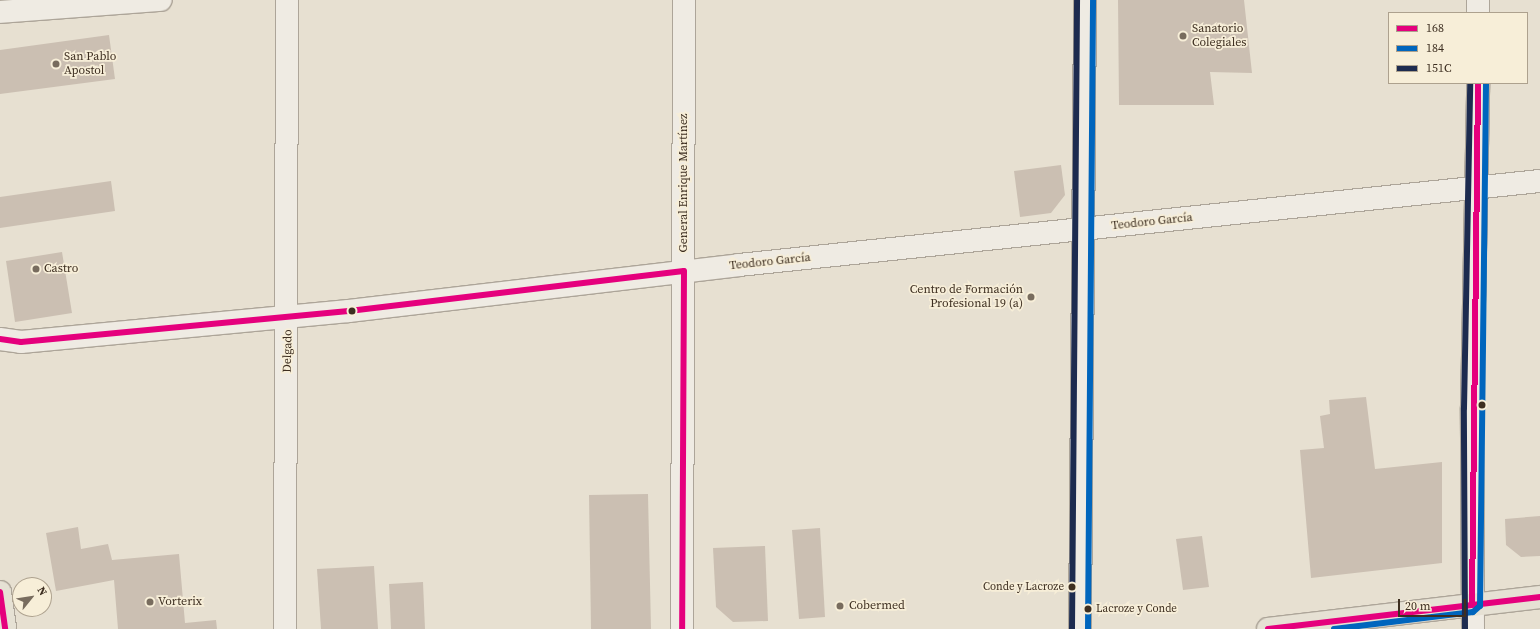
<!DOCTYPE html>
<html>
<head>
<meta charset="utf-8">
<style>
  body { margin:0 }
  #map { position:relative; width:1540px; height:629px; overflow:hidden; background:#e7e0d1; font-family:"Source Serif 4",serif }
  div>[style] { position:absolute }
  .building>* { inset:0; background:#cbbfb2 }
  .roads { filter:drop-shadow(1px 0 #ada599) drop-shadow(-1px 0 #ada599) drop-shadow(0 1px #ada599) drop-shadow(0 -1px #ada599) }
  .minor>* { height:22px; margin:-11px; padding:0 11px; transform-origin:11px; border-radius:11px; background:#efebe3 }
  .major>* { height:22px; margin:-11px; padding:0 11px; transform-origin:11px; border-radius:11px; background:#e6e1d4 }
  .bus-1>* { height:6px; margin:-3px; padding:0 3px; transform-origin:3px; border-radius:3px; background:#e5007d }
  .bus-2>* { height:6px; margin:-3px; padding:0 3px; transform-origin:3px; border-radius:3px; background:#0065bd }
  .bus-3>* { height:6px; margin:-3px; padding:0 3px; transform-origin:3px; border-radius:3px; background:#1d2b4f }
  .dots>* { width:11px; height:11px; translate:-50% -50%; box-sizing:border-box; border:2px solid #f7eed8; border-radius:50% }
  span { translate:-50% -50%; white-space:nowrap; text-align:center; line-height:1.15; -webkit-text-stroke:3.5px #f7eed8; paint-order:stroke }
  .bus-label { font-size:11px; color:#3d2e20 }
  .right { translate:-100% -50%; text-align:right }
  .left { translate:0 -50%; text-align:left }
  .poi-label { font-size:12px; color:#3d2e20 }
  .street-label { font-size:12px; color:#3d2e20 }
  .legend { position:absolute; left:1388px; top:12px; width:140px; height:72px; box-sizing:border-box; background:#f7eed8; border:1px solid #ada18e; margin:0; padding:5px 7px; list-style:none; font-size:12px; color:#3d2e20 }
  .legend li { display:flex; align-items:center; gap:8px; height:20px }
  .legend b { width:20px; border:1px solid #ada18e }
  .north { position:absolute; left:12px; top:577px; width:40px; height:40px; box-sizing:border-box; background:#f7eed8; border:1px solid #ada18e; border-radius:50%; rotate:60deg; font-size:11px; font-weight:700; line-height:16px; text-align:center; color:#3d2e20 }
  .north::after { content:''; display:block; margin:auto; width:14px; height:18px; background:#786c5e; clip-path:polygon(50% 0,100% 100%,50% 72%,0 100%) }
  .scale { position:absolute; left:1398px; top:599px; width:68px; height:18px; box-sizing:border-box; border:2px solid #3d2e20; border-top:0; padding-left:5px; font-size:12px; line-height:14px; white-space:nowrap; color:#3d2e20; -webkit-text-stroke:3px #f7eed8; paint-order:stroke }
</style>
</head>
<body>
<div id="map">
  <div class="building">
    <i style="clip-path:polygon(1118px 0,1244px 0,1252px 73px,1210px 72px,1214px 105px,1119px 105px)"></i>
    <i style="clip-path:polygon(109px 35px,115px 79px,0 94px,0 50px)"></i>
    <i style="clip-path:polygon(1061px 165px,1065px 195px,1051px 213px,1020px 217px,1014px 171px)"></i>
    <i style="clip-path:polygon(111px 181px,115px 211px,0 228px,0 197px)"></i>
    <i style="clip-path:polygon(62px 252px,72px 313px,15px 322px,6px 261px)"></i>
    <i style="clip-path:polygon(1366px 397px,1375px 469px,1442px 462px,1442px 563px,1311px 578px,1300px 450px,1324px 448px,1320px 416px,1330px 414px,1329px 400px)"></i>
    <i style="clip-path:polygon(648px 494px,651px 629px,591px 629px,589px 495px)"></i>
    <i style="clip-path:polygon(1540px 516px,1540px 556px,1521px 557px,1506px 545px,1505px 519px)"></i>
    <i style="clip-path:polygon(78px 527px,81px 549px,108px 544px,112px 560px,179px 554px,185px 623px,216px 620px,217px 629px,118px 629px,114px 580px,56px 591px,46px 533px)"></i>
    <i style="clip-path:polygon(820px 528px,825px 617px,799px 619px,792px 530px)"></i>
    <i style="clip-path:polygon(1202px 536px,1209px 587px,1183px 590px,1176px 539px)"></i>
    <i style="clip-path:polygon(765px 546px,768px 621px,733px 622px,716px 607px,713px 548px)"></i>
    <i style="clip-path:polygon(374px 566px,378px 629px,321px 629px,317px 569px)"></i>
    <i style="clip-path:polygon(423px 582px,425px 629px,391px 629px,389px 584px)"></i>
  </div>
  <div class="roads">
    <div class="minor">
      <i style="left:0;top:12px;width:161px;rotate:-4.3deg"></i>
      <i style="left:1478px;top:13px;width:13px;rotate:-90deg"></i>
      <i style="left:0;top:339px;width:21px;rotate:8deg"></i>
      <i style="left:21px;top:342px;width:329px;rotate:-5.4deg"></i>
      <i style="left:349px;top:311px;width:393px;rotate:-6.7deg"></i>
      <i style="left:739px;top:265px;width:805px;rotate:-5.99deg"></i>
      <i style="left:285px;top:629px;width:629px;rotate:-89.82deg"></i>
      <i style="left:682px;top:629px;width:629px;rotate:-89.82deg"></i>
      <i style="left:1080px;top:629px;width:629px;rotate:-89.54deg"></i>
      <i style="left:1473px;top:629px;width:221px;rotate:-90.3deg"></i>
      <i style="left:1472px;top:408px;width:325px;rotate:-88.9deg"></i>
    </div>
    <div class="major">
      <i style="left:0;top:592px;width:37px;rotate:82deg"></i>
      <i style="left:1268px;top:629px;width:274px;rotate:-6.7deg"></i>
    </div>
  </div>
  <div class="bus-1">
    <i style="left:0;top:339px;width:21px;rotate:8deg"></i>
    <i style="left:21px;top:342px;width:329px;rotate:-5.4deg"></i>
    <i style="left:349px;top:311px;width:337px;rotate:-6.8deg"></i>
    <i style="left:684px;top:271px;width:358px;rotate:90.3deg"></i>
    <i style="left:0;top:592px;width:37px;rotate:82deg"></i>
    <i style="left:1472px;top:604px;width:521px;rotate:-89.34deg"></i>
    <i style="left:1268px;top:629px;width:274px;rotate:-6.7deg"></i>
  </div>
  <div class="bus-2">
    <i style="left:1088px;top:629px;width:629px;rotate:-89.54deg"></i>
    <i style="left:1334px;top:629px;width:140px;rotate:-7deg"></i>
    <i style="left:1473px;top:612px;width:9px;rotate:-41deg"></i>
    <i style="left:1480px;top:606px;width:523px;rotate:-89.34deg"></i>
  </div>
  <div class="bus-3">
    <i style="left:1072px;top:629px;width:629px;rotate:-89.54deg"></i>
    <i style="left:1465px;top:629px;width:221px;rotate:-90.3deg"></i>
    <i style="left:1464px;top:408px;width:325px;rotate:-88.9deg"></i>
  </div>
  <div class="dots">
    <i style="left:1183px;top:36px;background:#786c5e"></i>
    <i style="left:56px;top:64px;background:#786c5e"></i>
    <i style="left:36px;top:269px;background:#786c5e"></i>
    <i style="left:1031px;top:297px;background:#786c5e"></i>
    <i style="left:352px;top:311px;background:#3d2e20"></i>
    <i style="left:1482px;top:405px;background:#3d2e20"></i>
    <i style="left:1072px;top:587px;background:#3d2e20"></i>
    <i style="left:150px;top:602px;background:#786c5e"></i>
    <i style="left:840px;top:606px;background:#786c5e"></i>
    <i style="left:1088px;top:609px;background:#3d2e20"></i>
  </div>
  <div class="bus-label">
    <span class="right" style="left:1064px;top:587px">Conde y Lacroze</span>
    <span class="left" style="left:1096px;top:609px">Lacroze y Conde</span>
  </div>
  <div class="poi-label">
    <span class="left" style="left:1192px;top:36px">Sanatorio<br>Colegiales</span>
    <span class="left" style="left:64px;top:64px">San Pablo<br>Apostol</span>
    <span class="left" style="left:44px;top:269px">Castro</span>
    <span class="right" style="left:1023px;top:297px">Centro de Formación<br>Profesional 19 (a)</span>
    <span class="left" style="left:158px;top:602px">Vorterix</span>
    <span class="left" style="left:849px;top:606px">Cobermed</span>
  </div>
  <div class="street-label">
    <span style="left:684px;top:183px;rotate:-90deg">General Enrique Martínez</span>
    <span style="left:1152px;top:222px;rotate:-6deg">Teodoro García</span>
    <span style="left:770px;top:262px;rotate:-6deg">Teodoro García</span>
    <span style="left:288px;top:351px;rotate:-89deg">Delgado</span>
  </div>
  <ul class="legend">
  <li><b style="height:5px;background:#e5007d"></b>168</li>
  <li><b style="height:5px;background:#0065bd"></b>184</li>
  <li><b style="height:5px;background:#1d2b4f"></b>151C</li>
  </ul>
  <div class="north">N</div>
  <div class="scale">20 m</div>
</div>
</body>
</html>
